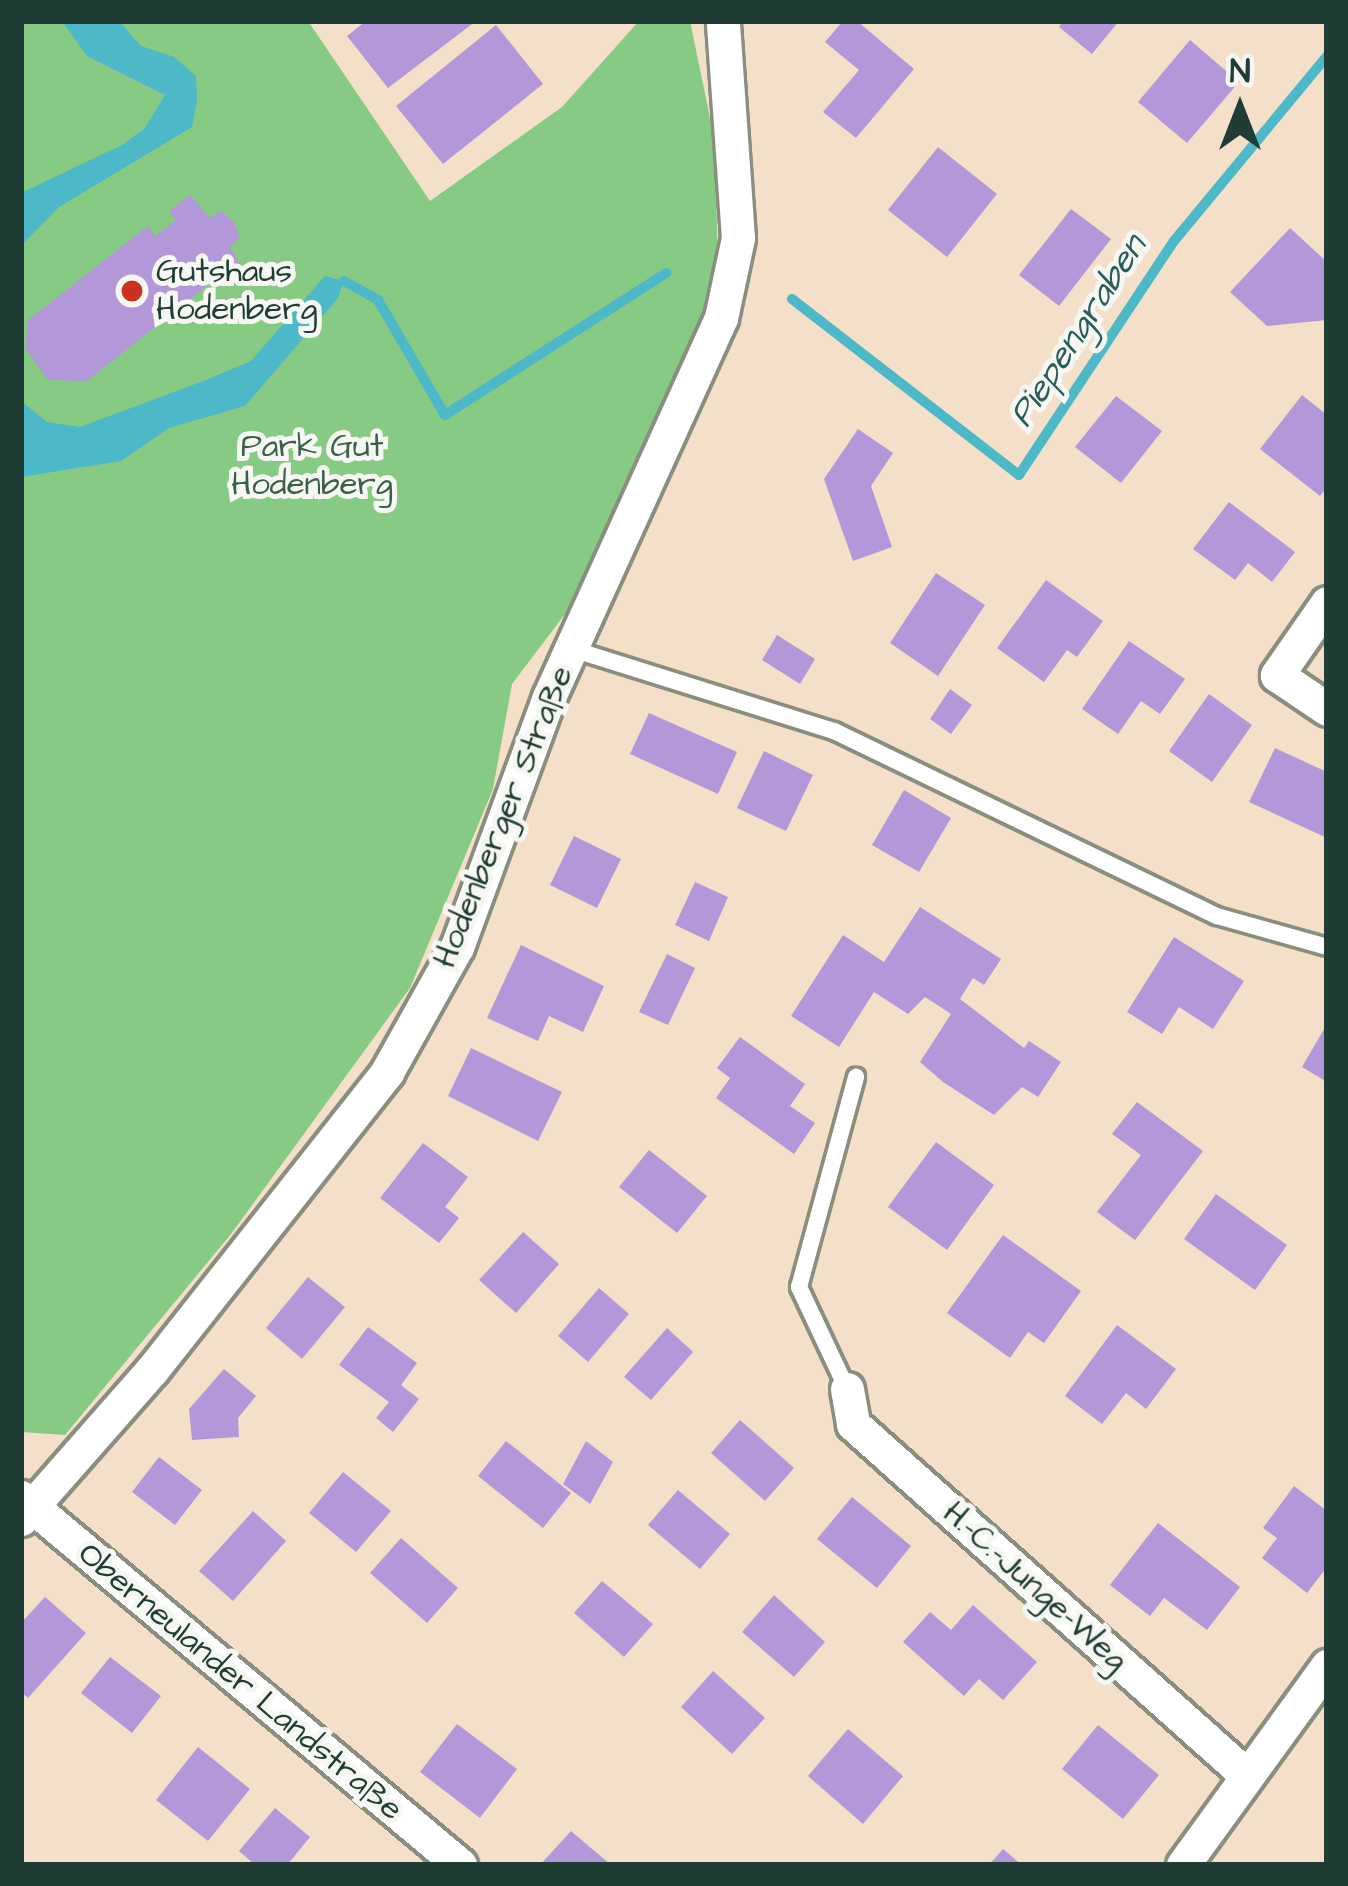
<!DOCTYPE html>
<html>
<head>
<meta charset="utf-8">
<style>
  body { margin:0 }
  #map { position:relative; width:1348px; height:1886px; overflow:hidden; background:#f4e0c8; font-family:"Architects Daughter",sans-serif }
  div>[style] { position:absolute }
  .green>* { inset:0; background:#86ca84 }
  .water>* { inset:0; background:#4cb8c8 }
  .stream>* { height:10px; margin:-5px; padding:0 5px; transform-origin:5px; border-radius:5px; background:#4cb8c8 }
  .building>* { inset:0; background:#b298d9 }
  .roads { filter:drop-shadow(3px 0 #8a8e7e) drop-shadow(-3px 0 #8a8e7e) drop-shadow(0 3px #8a8e7e) drop-shadow(0 -3px #8a8e7e) }
  .lane>* { height:16px; margin:-8px; padding:0 8px; transform-origin:8px; border-radius:8px; background:#fff }
  .street>* { height:33px; margin:-16.5px; padding:0 16.5px; transform-origin:16.5px; border-radius:16.5px; background:#fff }
  .dots>* { width:33px; height:33px; translate:-50% -50%; box-sizing:border-box; border:6px solid #f6f6f2; border-radius:50% }
  span { translate:-50% -50%; white-space:nowrap; text-align:center; line-height:1.15; -webkit-text-stroke:10px #f6f6f2; paint-order:stroke }
  .poi-label { font-size:33px; color:#1f3d34 }
  .left { translate:0 -50%; text-align:left }
  .park-label { font-size:33px; color:#396048 }
  .street-label { font-size:33px; color:#1f3d34 }
  .water-label { font-size:36px; color:#2a5c59; font-style:italic }
  .frame { position:absolute; inset:0; border:24px solid #1f3d34; pointer-events:none }
  .north { position:absolute; left:1180px; top:48px; width:120px; height:120px; -webkit-text-stroke:9px #f6f6f2; paint-order:stroke; rotate:0deg; font-size:33px; font-weight:700; line-height:48px; text-align:center; color:#1f3d34 }
  .north::after { content:''; display:block; margin:auto; width:42px; height:54px; background:#1f3d34; clip-path:polygon(50% 0,100% 100%,50% 72%,0 100%) }
</style>
</head>
<body>
<div id="map">
  <div class="green">
    <i style="clip-path:polygon(21px 21px,308px 21px,430px 201px,562px 107px,639px 21px,690px 21px,715px 142px,718px 273px,677px 383px,578px 597px,512px 684px,493px 789px,410px 988px,231px 1234px,65px 1435px,21px 1432px)"></i>
  </div>
  <div class="water">
    <i style="clip-path:polygon(62px 21px,119px 21px,141px 46px,174px 57px,196px 76px,197px 100px,192px 127px,59px 207px,21px 246px,21px 193px,122px 145px,145px 128px,165px 95px,87px 56px)"></i>
    <i style="clip-path:polygon(325px 276px,344px 281px,338px 298px,245px 406px,169px 428px,121px 461px,21px 477px,21px 401px,47px 422px,80px 427px,206px 380px,251px 361px)"></i>
  </div>
  <div class="stream">
    <i style="left:344px;top:281px;width:39px;rotate:29deg"></i>
    <i style="left:378px;top:300px;width:133px;rotate:59.8deg"></i>
    <i style="left:445px;top:415px;width:263px;rotate:-32.7deg"></i>
    <i style="left:792px;top:299px;width:287px;rotate:37.8deg"></i>
    <i style="left:1019px;top:475px;width:281px;rotate:-56.5deg"></i>
    <i style="left:1174px;top:241px;width:240px;rotate:-50.4deg"></i>
  </div>
  <div class="building">
    <i style="clip-path:polygon(366px 21px,476px 21px,388px 88px,347px 36px)"></i>
    <i style="clip-path:polygon(843px 21px,857px 21px,914px 69px,856px 138px,823px 112px,859px 70px,825px 42px)"></i>
    <i style="clip-path:polygon(1063px 21px,1119px 21px,1092px 54px,1059px 27px)"></i>
    <i style="clip-path:polygon(496px 25px,543px 84px,443px 164px,396px 106px)"></i>
    <i style="clip-path:polygon(1190px 40px,1239px 82px,1187px 143px,1138px 102px)"></i>
    <i style="clip-path:polygon(938px 147px,997px 194px,947px 257px,888px 210px)"></i>
    <i style="clip-path:polygon(190px 195px,210px 218px,221px 211px,234px 222px,240px 237px,230px 247px,245px 273px,225px 287px,218px 277px,87px 381px,48px 380px,25px 348px,28px 320px,148px 226px,155px 236px,176px 220px,169px 211px)"></i>
    <i style="clip-path:polygon(1071px 209px,1111px 239px,1059px 306px,1019px 275px)"></i>
    <i style="clip-path:polygon(1290px 228px,1327px 262px,1327px 320px,1267px 326px,1230px 292px)"></i>
    <i style="clip-path:polygon(1302px 395px,1327px 415px,1327px 487px,1320px 496px,1260px 449px)"></i>
    <i style="clip-path:polygon(1116px 396px,1162px 431px,1121px 483px,1075px 447px)"></i>
    <i style="clip-path:polygon(858px 429px,893px 453px,871px 486px,892px 547px,853px 561px,824px 479px)"></i>
    <i style="clip-path:polygon(1229px 502px,1295px 552px,1272px 582px,1248px 563px,1235px 580px,1193px 549px)"></i>
    <i style="clip-path:polygon(936px 573px,985px 605px,938px 676px,890px 643px)"></i>
    <i style="clip-path:polygon(1046px 580px,1103px 621px,1077px 657px,1067px 650px,1044px 682px,997px 648px)"></i>
    <i style="clip-path:polygon(777px 635px,815px 659px,800px 684px,762px 660px)"></i>
    <i style="clip-path:polygon(1129px 641px,1185px 679px,1160px 714px,1141px 701px,1118px 734px,1082px 709px)"></i>
    <i style="clip-path:polygon(950px 689px,972px 705px,951px 734px,930px 719px)"></i>
    <i style="clip-path:polygon(1209px 694px,1252px 725px,1212px 782px,1169px 751px)"></i>
    <i style="clip-path:polygon(649px 713px,737px 752px,718px 794px,630px 754px)"></i>
    <i style="clip-path:polygon(1275px 748px,1327px 772px,1327px 838px,1249px 802px)"></i>
    <i style="clip-path:polygon(764px 751px,813px 775px,786px 831px,737px 808px)"></i>
    <i style="clip-path:polygon(904px 790px,951px 818px,919px 872px,872px 845px)"></i>
    <i style="clip-path:polygon(574px 836px,621px 859px,597px 908px,550px 885px)"></i>
    <i style="clip-path:polygon(695px 882px,728px 897px,709px 941px,675px 925px)"></i>
    <i style="clip-path:polygon(920px 907px,1001px 959px,984px 985px,973px 978px,960px 999px,1024px 1048px,1029px 1041px,1061px 1062px,1038px 1097px,1022px 1087px,994px 1115px,943px 1082px,920px 1062px,951px 1014px,925px 997px,908px 1014px,874px 992px,839px 1047px,791px 1016px,843px 935px,884px 962px)"></i>
    <i style="clip-path:polygon(1174px 937px,1244px 981px,1213px 1029px,1179px 1007px,1162px 1034px,1127px 1012px)"></i>
    <i style="clip-path:polygon(521px 945px,604px 986px,583px 1032px,549px 1016px,538px 1041px,487px 1018px)"></i>
    <i style="clip-path:polygon(667px 954px,695px 968px,668px 1025px,639px 1012px)"></i>
    <i style="clip-path:polygon(1327px 1024px,1327px 1082px,1302px 1067px)"></i>
    <i style="clip-path:polygon(740px 1037px,805px 1084px,790px 1106px,815px 1123px,794px 1154px,716px 1098px,730px 1078px,717px 1068px)"></i>
    <i style="clip-path:polygon(471px 1048px,562px 1092px,538px 1141px,448px 1096px)"></i>
    <i style="clip-path:polygon(1137px 1102px,1203px 1151px,1135px 1240px,1097px 1212px,1141px 1155px,1112px 1134px)"></i>
    <i style="clip-path:polygon(936px 1142px,994px 1185px,947px 1250px,888px 1207px)"></i>
    <i style="clip-path:polygon(423px 1143px,468px 1177px,445px 1207px,459px 1218px,439px 1243px,380px 1198px)"></i>
    <i style="clip-path:polygon(649px 1150px,707px 1196px,677px 1233px,619px 1187px)"></i>
    <i style="clip-path:polygon(1216px 1194px,1287px 1245px,1255px 1290px,1184px 1239px)"></i>
    <i style="clip-path:polygon(523px 1232px,559px 1264px,516px 1313px,479px 1280px)"></i>
    <i style="clip-path:polygon(1003px 1235px,1081px 1291px,1044px 1343px,1028px 1332px,1010px 1358px,947px 1313px)"></i>
    <i style="clip-path:polygon(308px 1277px,345px 1307px,302px 1359px,266px 1328px)"></i>
    <i style="clip-path:polygon(599px 1288px,629px 1314px,588px 1362px,558px 1336px)"></i>
    <i style="clip-path:polygon(1117px 1325px,1176px 1369px,1146px 1409px,1126px 1393px,1102px 1424px,1065px 1396px)"></i>
    <i style="clip-path:polygon(368px 1327px,417px 1363px,401px 1385px,419px 1399px,393px 1432px,376px 1418px,389px 1402px,339px 1365px)"></i>
    <i style="clip-path:polygon(667px 1328px,693px 1352px,651px 1400px,624px 1377px)"></i>
    <i style="clip-path:polygon(224px 1369px,256px 1396px,238px 1418px,239px 1437px,192px 1440px,189px 1409px)"></i>
    <i style="clip-path:polygon(740px 1420px,794px 1468px,765px 1501px,711px 1453px)"></i>
    <i style="clip-path:polygon(506px 1441px,571px 1493px,543px 1528px,478px 1476px)"></i>
    <i style="clip-path:polygon(586px 1441px,613px 1462px,590px 1504px,563px 1484px)"></i>
    <i style="clip-path:polygon(159px 1457px,202px 1490px,175px 1525px,132px 1492px)"></i>
    <i style="clip-path:polygon(343px 1472px,391px 1511px,356px 1552px,309px 1513px)"></i>
    <i style="clip-path:polygon(1294px 1486px,1327px 1511px,1327px 1567px,1307px 1593px,1262px 1558px,1277px 1538px,1263px 1528px)"></i>
    <i style="clip-path:polygon(678px 1490px,730px 1534px,700px 1569px,648px 1525px)"></i>
    <i style="clip-path:polygon(852px 1497px,911px 1546px,877px 1588px,817px 1539px)"></i>
    <i style="clip-path:polygon(253px 1511px,286px 1541px,233px 1601px,199px 1571px)"></i>
    <i style="clip-path:polygon(1158px 1523px,1240px 1587px,1207px 1630px,1164px 1598px,1150px 1616px,1110px 1585px)"></i>
    <i style="clip-path:polygon(401px 1538px,458px 1588px,427px 1623px,370px 1573px)"></i>
    <i style="clip-path:polygon(602px 1581px,653px 1624px,624px 1657px,574px 1613px)"></i>
    <i style="clip-path:polygon(774px 1595px,825px 1642px,794px 1677px,742px 1632px)"></i>
    <i style="clip-path:polygon(45px 1597px,86px 1633px,28px 1698px,21px 1692px,21px 1623px)"></i>
    <i style="clip-path:polygon(973px 1605px,1037px 1662px,1003px 1700px,979px 1679px,964px 1696px,903px 1642px,930px 1612px,951px 1630px)"></i>
    <i style="clip-path:polygon(110px 1657px,161px 1696px,132px 1733px,81px 1693px)"></i>
    <i style="clip-path:polygon(713px 1671px,765px 1718px,732px 1754px,681px 1707px)"></i>
    <i style="clip-path:polygon(457px 1724px,517px 1769px,480px 1818px,420px 1772px)"></i>
    <i style="clip-path:polygon(1098px 1725px,1159px 1775px,1123px 1819px,1062px 1769px)"></i>
    <i style="clip-path:polygon(848px 1729px,903px 1776px,863px 1824px,808px 1776px)"></i>
    <i style="clip-path:polygon(198px 1747px,250px 1789px,208px 1841px,156px 1800px)"></i>
    <i style="clip-path:polygon(275px 1808px,310px 1837px,287px 1865px,255px 1865px,239px 1851px)"></i>
    <i style="clip-path:polygon(571px 1831px,611px 1865px,540px 1865px)"></i>
    <i style="clip-path:polygon(1003px 1849px,1022px 1865px,989px 1865px)"></i>
  </div>
  <div class="roads">
    <div class="lane">
      <i style="left:572px;top:649px;width:275px;rotate:17.4deg"></i>
      <i style="left:834px;top:731px;width:425px;rotate:25.8deg"></i>
      <i style="left:1217px;top:916px;width:114px;rotate:15.7deg"></i>
      <i style="left:847px;top:1389px;width:113px;rotate:-115.2deg"></i>
      <i style="left:799px;top:1287px;width:218px;rotate:-74.8deg"></i>
    </div>
    <div class="street">
      <i style="left:1327px;top:603px;width:88px;rotate:124.8deg"></i>
      <i style="left:1277px;top:675px;width:60px;rotate:34.2deg"></i>
      <i style="left:847px;top:1389px;width:36px;rotate:80deg"></i>
      <i style="left:853px;top:1424px;width:524px;rotate:41.75deg"></i>
      <i style="left:21px;top:1497px;width:573px;rotate:39.97deg"></i>
      <i style="left:21px;top:1519px;width:198px;rotate:-48.7deg"></i>
      <i style="left:152px;top:1370px;width:380px;rotate:-51.7deg"></i>
      <i style="left:387px;top:1072px;width:143px;rotate:-60.8deg"></i>
      <i style="left:457px;top:947px;width:266px;rotate:-69.8deg"></i>
      <i style="left:549px;top:697px;width:416px;rotate:-65.6deg"></i>
      <i style="left:721px;top:318px;width:82px;rotate:-78deg"></i>
      <i style="left:738px;top:238px;width:218px;rotate:-94deg"></i>
      <i style="left:1183px;top:1865px;width:246px;rotate:-54.1deg"></i>
    </div>
  </div>
  <div class="dots">
    <i style="left:132px;top:291px;background:#c8321e"></i>
  </div>
  <div class="poi-label">
    <span class="left" style="left:156px;top:291px">Gutshaus<br>Hodenberg</span>
  </div>
  <div class="park-label">
    <span style="left:312px;top:466px">Park Gut<br>Hodenberg</span>
  </div>
  <div class="street-label">
    <span style="left:504px;top:817px;rotate:-68deg">Hodenberger Straße</span>
    <span style="left:1035px;top:1587px;rotate:42deg">H.-C.-Junge-Weg</span>
    <span style="left:240px;top:1682px;rotate:40deg">Oberneulander Landstraße</span>
  </div>
  <div class="water-label">
    <span style="left:1078px;top:331px;rotate:-57deg">Piepengraben</span>
  </div>
  <div class="frame"></div>
  <div class="north">N</div>
</div>
</body>
</html>
